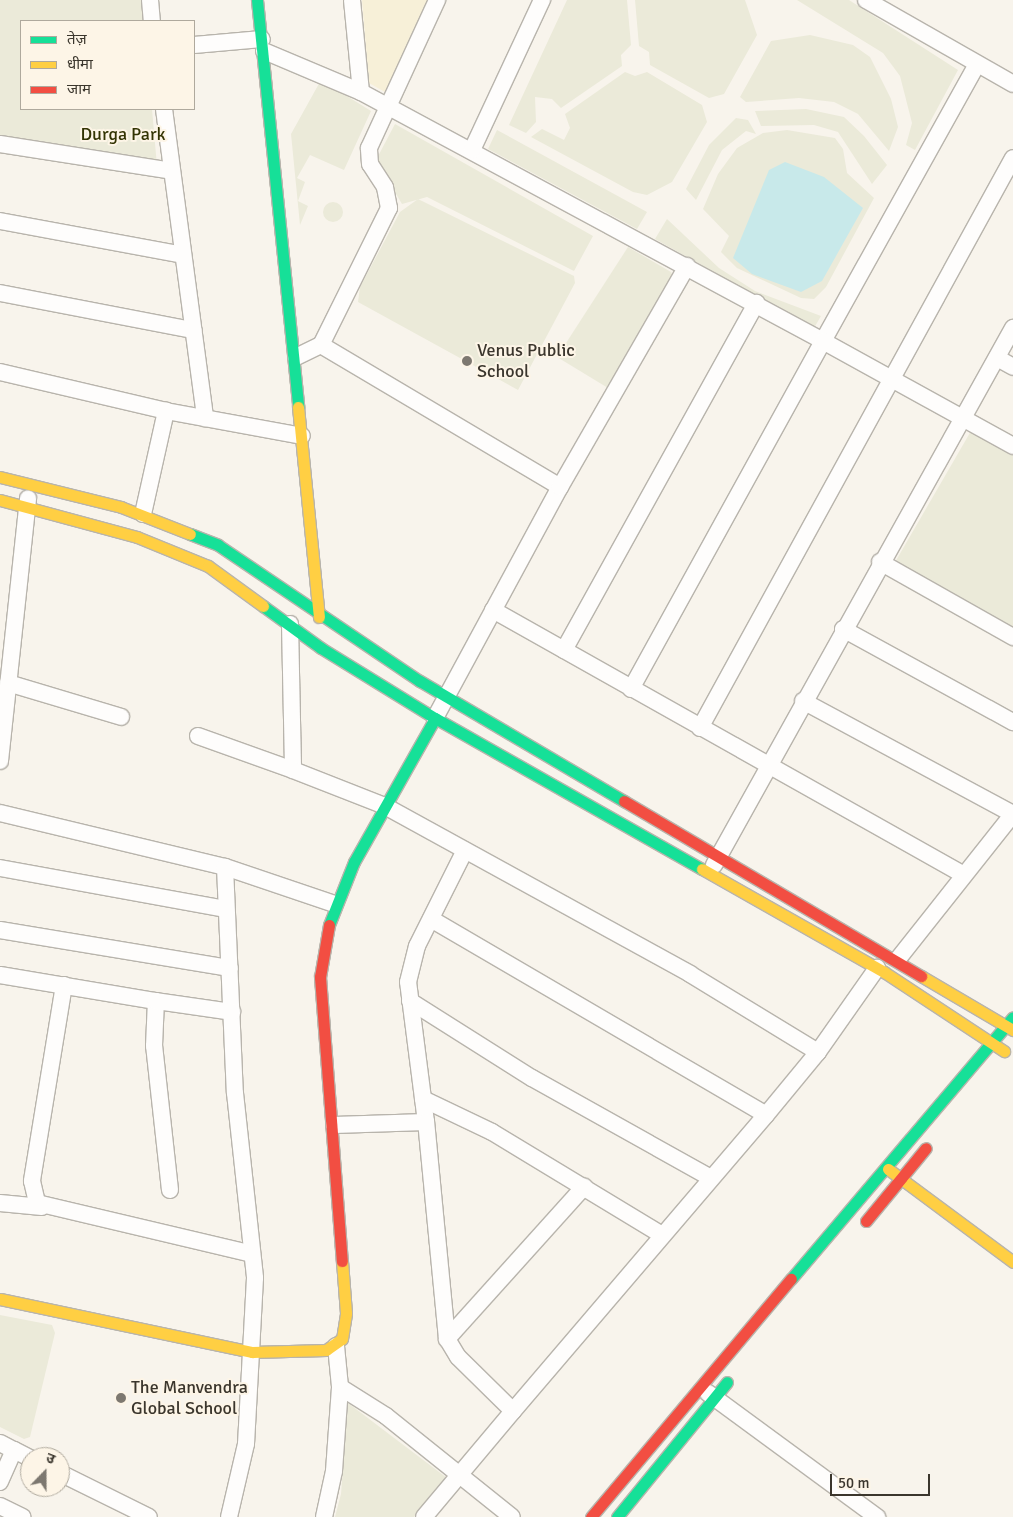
<!DOCTYPE html>
<html>
<head>
<meta charset="utf-8">
<style>
  body { margin:0 }
  #map { position:relative; width:1013px; height:1517px; overflow:hidden; background:#f8f4ec; font-family:Signika,"Noto Sans Devanagari",sans-serif }
  div>[style] { position:absolute }
  .green>* { inset:0; background:#ebead9 }
  .round { border-radius:50% }
  .sand>* { inset:0; background:#f7f0d8 }
  .water>* { inset:0; background:#c8e9ea }
  .roads { filter:drop-shadow(1px 0 #b8b4ac) drop-shadow(-1px 0 #b8b4ac) drop-shadow(0 1px #b8b4ac) drop-shadow(0 -1px #b8b4ac) }
  .street>* { height:16px; margin:-8px; padding:0 8px; transform-origin:8px; border-radius:8px; background:#fefdfc }
  .fast>* { height:11px; margin:-5.5px; padding:0 5.5px; transform-origin:5.5px; border-radius:5.5px; background:#16e098 }
  .slow>* { height:11px; margin:-5.5px; padding:0 5.5px; transform-origin:5.5px; border-radius:5.5px; background:#ffcf43 }
  .jam>* { height:11px; margin:-5.5px; padding:0 5.5px; transform-origin:5.5px; border-radius:5.5px; background:#f24e42 }
  .dots>* { width:14px; height:14px; translate:-50% -50%; box-sizing:border-box; border:2px solid #fdf5e7; border-radius:50% }
  span { translate:-50% -50%; white-space:nowrap; text-align:center; line-height:1.15; -webkit-text-stroke:4px #fdf5e7; paint-order:stroke }
  .park-label { font-size:18px; color:#333404 }
  .poi-label { font-size:18px; color:#3b362d }
  .left { translate:0 -50%; text-align:left }
  .legend { position:absolute; left:20px; top:20px; width:175px; height:90px; box-sizing:border-box; background:#fdf5e7; border:1px solid #afa99d; margin:0; padding:6px 9px; list-style:none; font-size:15px; color:#3b362d }
  .legend li { display:flex; align-items:center; gap:10px; height:25px }
  .legend b { width:25px; border:1px solid #afa99d }
  .north { position:absolute; left:20px; top:1447px; width:50px; height:50px; box-sizing:border-box; background:#fdf5e7; border:1px solid #afa99d; border-radius:50%; rotate:22deg; font-size:14px; font-weight:700; line-height:20px; text-align:center; color:#3b362d }
  .north::after { content:''; display:block; margin:auto; width:18px; height:22px; background:#7d7870; clip-path:polygon(50% 0,100% 100%,50% 72%,0 100%) }
  .scale { position:absolute; left:830px; top:1474px; width:100px; height:22px; box-sizing:border-box; border:2px solid #3b362d; border-top:0; padding-left:6px; font-size:15px; line-height:18px; white-space:nowrap; color:#3b362d; -webkit-text-stroke:4px #fdf5e7; paint-order:stroke }
</style>
</head>
<body>
<div id="map">
  <div class="green">
    <i style="clip-path:polygon(0 0,143px 0,145px 21px,21px 21px,21px 109px,152px 109px,157px 166px,0 140px)"></i>
    <i style="clip-path:polygon(567px 0,627px 0,631px 45px,621px 55px,622px 66px,561px 108px,552px 99px,535px 97px,536px 122px,526px 133px,509px 125px)"></i>
    <i style="clip-path:polygon(635px 0,745px 0,757px 35px,724px 94px,709px 98px,650px 65px,649px 52px,639px 46px)"></i>
    <i style="clip-path:polygon(797px 0,849px 0,958px 70px,915px 150px,906px 145px,912px 123px,900px 76px,883px 53px)"></i>
    <i style="clip-path:polygon(810px 35px,853px 45px,870px 57px,891px 99px,898px 127px,889px 151px,858px 114px,834px 102px,799px 98px,746px 102px,740px 97px,771px 41px)"></i>
    <i style="clip-path:polygon(625px 72px,635px 76px,647px 72px,702px 105px,707px 122px,672px 182px,647px 195px,633px 192px,531px 137px,542px 129px,564px 140px,570px 128px,565px 114px)"></i>
    <i style="clip-path:polygon(321px 80px,371px 111px,344px 170px,310px 155px,297px 178px,305px 182px,298px 201px,308px 206px,300px 225px,291px 134px)"></i>
    <i style="clip-path:polygon(806px 109px,844px 117px,864px 136px,887px 165px,872px 184px,838px 132px,814px 125px,761px 126px,755px 111px)"></i>
    <i style="clip-path:polygon(736px 118px,748px 120px,756px 134px,746px 131px,722px 150px,696px 200px,686px 189px,709px 145px)"></i>
    <i style="clip-path:polygon(395px 124px,593px 236px,574px 271px,427px 197px,402px 204px,376px 160px)"></i>
    <i style="clip-path:polygon(497px 130px,647px 212px,637px 229px,488px 149px)"></i>
    <i style="clip-path:polygon(787px 130px,835px 138px,843px 149px,847px 173px,874px 198px,826px 287px,814px 299px,801px 298px,737px 268px,721px 252px,729px 236px,703px 209px,718px 174px,737px 148px,763px 133px)"></i>
    <i style="clip-path:polygon(418px 199px,574px 276px,575px 283px,518px 390px,358px 302px,360px 287px,400px 212px)"></i>
    <i class="round" style="left:323px;top:202px;width:20px;height:20px"></i>
    <i style="clip-path:polygon(667px 219px,719px 268px,755px 291px,821px 316px,814px 328px,655px 239px)"></i>
    <i style="clip-path:polygon(628px 247px,671px 272px,674px 279px,608px 388px,557px 357px)"></i>
    <i style="clip-path:polygon(971px 431px,1013px 454px,1013px 629px,894px 564px)"></i>
    <i style="clip-path:polygon(0 1315px,52px 1325px,55px 1333px,30px 1437px,24px 1439px,0 1427px)"></i>
    <i style="clip-path:polygon(348px 1403px,447px 1478px,414px 1517px,335px 1517px,341px 1494px)"></i>
  </div>
  <div class="sand">
    <i style="clip-path:polygon(362px 0,429px 0,385px 92px,369px 83px)"></i>
  </div>
  <div class="water">
    <i style="clip-path:polygon(785px 162px,824px 177px,863px 208px,822px 281px,801px 292px,752px 274px,733px 258px,769px 170px)"></i>
  </div>
  <div class="roads">
    <div class="street">
      <i style="left:150px;top:0;width:21px;rotate:85deg"></i>
      <i style="left:866px;top:0;width:169px;rotate:29.7deg"></i>
      <i style="left:194px;top:45px;width:68px;rotate:-5deg"></i>
      <i style="left:264px;top:51px;width:105px;rotate:22.9deg"></i>
      <i style="left:361px;top:92px;width:92px;rotate:-95.6deg"></i>
      <i style="left:361px;top:92px;width:525px;rotate:28.32deg"></i>
      <i style="left:823px;top:341px;width:317px;rotate:-60.9deg"></i>
      <i style="left:164px;top:109px;width:312px;rotate:82.4deg"></i>
      <i style="left:0;top:144px;width:174px;rotate:8.9deg"></i>
      <i style="left:472px;top:150px;width:166px;rotate:-65deg"></i>
      <i style="left:0;top:221px;width:186px;rotate:10.5deg"></i>
      <i style="left:0;top:293px;width:197px;rotate:10.9deg"></i>
      <i style="left:321px;top:345px;width:278px;rotate:30.7deg"></i>
      <i style="left:296px;top:357px;width:28px;rotate:-26deg"></i>
      <i style="left:321px;top:345px;width:153px;rotate:-63.6deg"></i>
      <i style="left:389px;top:208px;width:21px;rotate:-101deg"></i>
      <i style="left:385px;top:187px;width:27px;rotate:-123deg"></i>
      <i style="left:370px;top:164px;width:16px;rotate:-94deg"></i>
      <i style="left:369px;top:148px;width:163px;rotate:-65.3deg"></i>
      <i style="left:997px;top:358px;width:18px;rotate:29deg"></i>
      <i style="left:0;top:372px;width:171px;rotate:13.2deg"></i>
      <i style="left:143px;top:514px;width:106px;rotate:-77.4deg"></i>
      <i style="left:166px;top:411px;width:138px;rotate:10.4deg"></i>
      <i style="left:880px;top:562px;width:153px;rotate:29.4deg"></i>
      <i style="left:493px;top:610px;width:540px;rotate:29.36deg"></i>
      <i style="left:290px;top:624px;width:146px;rotate:88.8deg"></i>
      <i style="left:293px;top:770px;width:99px;rotate:21.4deg"></i>
      <i style="left:385px;top:806px;width:348px;rotate:28.8deg"></i>
      <i style="left:690px;top:974px;width:150px;rotate:31.4deg"></i>
      <i style="left:818px;top:1052px;width:103px;rotate:-54.9deg"></i>
      <i style="left:843px;top:629px;width:194px;rotate:28.7deg"></i>
      <i style="left:564px;top:650px;width:397px;rotate:-61deg"></i>
      <i style="left:8px;top:683px;width:118px;rotate:16.7deg"></i>
      <i style="left:631px;top:689px;width:397px;rotate:-61.1deg"></i>
      <i style="left:823px;top:341px;width:217px;rotate:28.9deg"></i>
      <i style="left:803px;top:701px;width:238px;rotate:28.3deg"></i>
      <i style="left:435px;top:718px;width:263px;rotate:-61.6deg"></i>
      <i style="left:560px;top:487px;width:255px;rotate:-60.1deg"></i>
      <i style="left:700px;top:728px;width:650px;rotate:-61.23deg"></i>
      <i style="left:198px;top:736px;width:101px;rotate:19.7deg"></i>
      <i style="left:0;top:761px;width:264px;rotate:-83.9deg"></i>
      <i style="left:0;top:813px;width:231px;rotate:13.5deg"></i>
      <i style="left:225px;top:867px;width:115px;rotate:18.7deg"></i>
      <i style="left:714px;top:865px;width:615px;rotate:-60.89deg"></i>
      <i style="left:225px;top:867px;width:226px;rotate:87.5deg"></i>
      <i style="left:235px;top:1093px;width:186px;rotate:83.8deg"></i>
      <i style="left:255px;top:1278px;width:166px;rotate:93.1deg"></i>
      <i style="left:246px;top:1444px;width:75px;rotate:103.1deg"></i>
      <i style="left:0;top:868px;width:230px;rotate:10.3deg"></i>
      <i style="left:431px;top:919px;width:388px;rotate:30.3deg"></i>
      <i style="left:766px;top:1115px;width:82px;rotate:-50.5deg"></i>
      <i style="left:0;top:930px;width:233px;rotate:9.4deg"></i>
      <i style="left:898px;top:959px;width:185px;rotate:-51.6deg"></i>
      <i style="left:0;top:975px;width:158px;rotate:9.5deg"></i>
      <i style="left:64px;top:985px;width:199px;rotate:99.3deg"></i>
      <i style="left:32px;top:1181px;width:23px;rotate:77deg"></i>
      <i style="left:37px;top:1203px;width:221px;rotate:13.3deg"></i>
      <i style="left:410px;top:1001px;width:144px;rotate:32.3deg"></i>
      <i style="left:532px;top:1078px;width:205px;rotate:29.2deg"></i>
      <i style="left:423px;top:1099px;width:76px;rotate:25.6deg"></i>
      <i style="left:492px;top:1132px;width:199px;rotate:31.2deg"></i>
      <i style="left:334px;top:1125px;width:92px;rotate:-1.9deg"></i>
      <i style="left:426px;top:1122px;width:141px;rotate:-97.3deg"></i>
      <i style="left:408px;top:982px;width:37px;rotate:-76deg"></i>
      <i style="left:417px;top:946px;width:107px;rotate:-63.4deg"></i>
      <i style="left:170px;top:1190px;width:145px;rotate:-96.3deg"></i>
      <i style="left:154px;top:1046px;width:45px;rotate:-87.5deg"></i>
      <i style="left:156px;top:1001px;width:77px;rotate:8.2deg"></i>
      <i style="left:0;top:1203px;width:42px;rotate:5.4deg"></i>
      <i style="left:447px;top:1339px;width:205px;rotate:-48deg"></i>
      <i style="left:336px;top:1346px;width:41px;rotate:84.4deg"></i>
      <i style="left:340px;top:1387px;width:54px;rotate:32.2deg"></i>
      <i style="left:386px;top:1416px;width:161px;rotate:38.7deg"></i>
      <i style="left:708px;top:1393px;width:210px;rotate:36.3deg"></i>
      <i style="left:513px;top:1411px;width:389px;rotate:-49.5deg"></i>
      <i style="left:0;top:1443px;width:16px;rotate:27deg"></i>
      <i style="left:14px;top:1450px;width:35px;rotate:114deg"></i>
      <i style="left:14px;top:1450px;width:18px;rotate:27deg"></i>
      <i style="left:60px;top:1473px;width:99px;rotate:26.3deg"></i>
      <i style="left:0;top:1506px;width:25px;rotate:26deg"></i>
      <i style="left:324px;top:1517px;width:47px;rotate:-77.7deg"></i>
      <i style="left:334px;top:1471px;width:84px;rotate:-85.9deg"></i>
      <i style="left:424px;top:1517px;width:138px;rotate:-50deg"></i>
      <i style="left:513px;top:1411px;width:77px;rotate:-135.5deg"></i>
      <i style="left:458px;top:1357px;width:21px;rotate:-121deg"></i>
      <i style="left:447px;top:1339px;width:218px;rotate:-95.5deg"></i>
    </div>
    <div class="fast">
      <i style="left:257px;top:0;width:409px;rotate:84.2deg"></i>
      <i style="left:190px;top:534px;width:30px;rotate:21deg"></i>
      <i style="left:218px;top:545px;width:244px;rotate:34deg"></i>
      <i style="left:420px;top:681px;width:237px;rotate:30.5deg"></i>
      <i style="left:263px;top:606px;width:72px;rotate:35.9deg"></i>
      <i style="left:321px;top:648px;width:134px;rotate:31.6deg"></i>
      <i style="left:435px;top:718px;width:307px;rotate:29.5deg"></i>
      <i style="left:329px;top:925px;width:68px;rotate:-68.4deg"></i>
      <i style="left:354px;top:862px;width:165px;rotate:-60.6deg"></i>
      <i style="left:791px;top:1279px;width:343px;rotate:-49.7deg"></i>
      <i style="left:617px;top:1517px;width:174px;rotate:-50.8deg"></i>
    </div>
    <div class="slow">
      <i style="left:298px;top:407px;width:211px;rotate:84.3deg"></i>
      <i style="left:0;top:477px;width:125px;rotate:13.9deg"></i>
      <i style="left:121px;top:507px;width:74px;rotate:21.4deg"></i>
      <i style="left:0;top:500px;width:142px;rotate:15.1deg"></i>
      <i style="left:137px;top:537px;width:77px;rotate:22.2deg"></i>
      <i style="left:208px;top:566px;width:68px;rotate:36deg"></i>
      <i style="left:702px;top:869px;width:209px;rotate:29.5deg"></i>
      <i style="left:884px;top:972px;width:144px;rotate:33.4deg"></i>
      <i style="left:921px;top:976px;width:107px;rotate:30.4deg"></i>
      <i style="left:888px;top:1169px;width:156px;rotate:36.6deg"></i>
      <i style="left:0;top:1299px;width:258px;rotate:11.9deg"></i>
      <i style="left:252px;top:1352px;width:74px;rotate:-1.5deg"></i>
      <i style="left:326px;top:1350px;width:19px;rotate:-35deg"></i>
      <i style="left:342px;top:1339px;width:26px;rotate:-81deg"></i>
      <i style="left:346px;top:1313px;width:52px;rotate:-94.4deg"></i>
    </div>
    <div class="jam">
      <i style="left:624px;top:801px;width:345px;rotate:30.5deg"></i>
      <i style="left:329px;top:925px;width:53px;rotate:99.8deg"></i>
      <i style="left:320px;top:977px;width:285px;rotate:85.6deg"></i>
      <i style="left:866px;top:1221px;width:94px;rotate:-50.6deg"></i>
      <i style="left:591px;top:1517px;width:311px;rotate:-50deg"></i>
    </div>
  </div>
  <div class="dots">
    <i style="left:467px;top:361px;background:#7d7870"></i>
    <i style="left:121px;top:1398px;background:#7d7870"></i>
  </div>
  <div class="park-label">
    <span style="left:123px;top:134px">Durga Park</span>
  </div>
  <div class="poi-label">
    <span class="left" style="left:477px;top:361px">Venus Public<br>School</span>
    <span class="left" style="left:131px;top:1398px">The Manvendra<br>Global School</span>
  </div>
  <ul class="legend">
  <li><b style="height:6px;background:#16e098"></b>तेज़</li>
  <li><b style="height:6px;background:#ffcf43"></b>धीमा</li>
  <li><b style="height:6px;background:#f24e42"></b>जाम</li>
  </ul>
  <div class="north">उ</div>
  <div class="scale">50 m</div>
</div>
</body>
</html>
